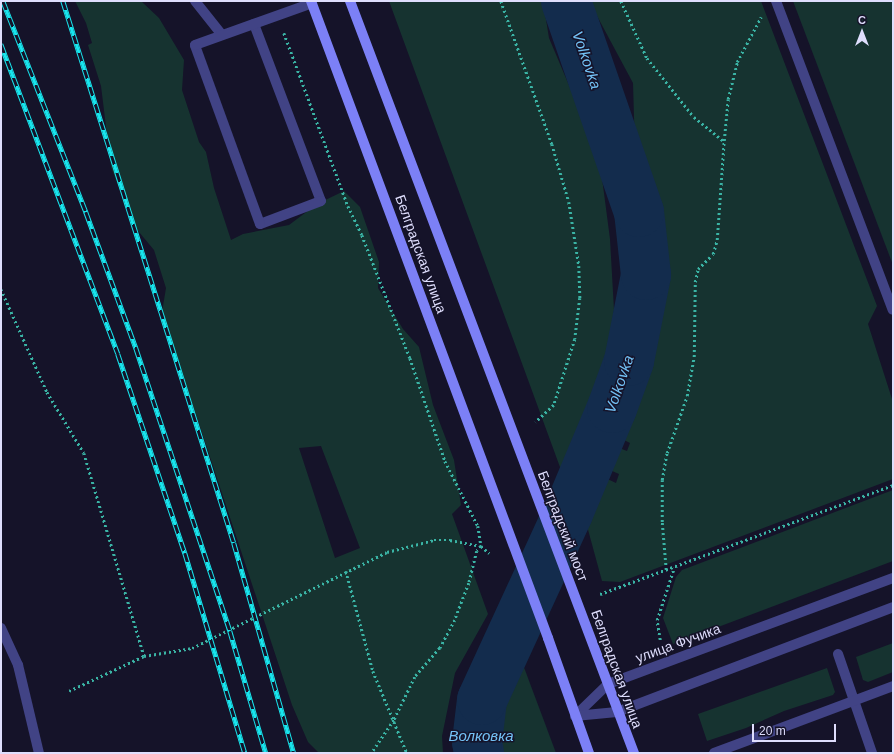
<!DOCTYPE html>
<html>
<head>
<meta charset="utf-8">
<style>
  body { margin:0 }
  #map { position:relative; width:894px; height:754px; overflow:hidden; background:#151329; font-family:Arial,sans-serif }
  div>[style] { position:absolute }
  .green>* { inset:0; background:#163330 }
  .water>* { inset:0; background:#132c4d }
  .river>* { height:50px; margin:-25px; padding:0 25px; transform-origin:25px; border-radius:25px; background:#132c4d }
  .path>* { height:2.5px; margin-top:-1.25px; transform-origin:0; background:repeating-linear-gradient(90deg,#3ab4a5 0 2px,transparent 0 5px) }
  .lane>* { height:10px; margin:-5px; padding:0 5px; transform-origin:5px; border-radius:5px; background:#414385 }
  .street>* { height:10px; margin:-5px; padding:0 5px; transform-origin:5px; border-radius:5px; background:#414385 }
  .secondary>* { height:10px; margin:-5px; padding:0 5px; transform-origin:5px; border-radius:5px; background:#7c80f6 }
  .rail>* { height:4.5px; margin-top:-2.25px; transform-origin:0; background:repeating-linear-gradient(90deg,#151329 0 9px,#18e6ee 0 18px); box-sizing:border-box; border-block:1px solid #18e6ee }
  span { translate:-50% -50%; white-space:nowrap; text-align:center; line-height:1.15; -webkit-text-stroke:3px #151329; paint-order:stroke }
  .street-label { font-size:14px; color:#dfdefd }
  .water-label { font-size:15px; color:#73c1f5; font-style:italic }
  .frame { position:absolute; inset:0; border:2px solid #dfdefd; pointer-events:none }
  .north { position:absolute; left:842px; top:12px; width:40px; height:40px; -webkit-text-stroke:3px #151329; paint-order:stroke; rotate:0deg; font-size:11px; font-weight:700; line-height:16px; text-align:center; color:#dfdefd }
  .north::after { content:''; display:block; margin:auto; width:14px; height:18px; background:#dfdefd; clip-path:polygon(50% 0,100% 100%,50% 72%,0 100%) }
  .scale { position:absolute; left:752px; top:724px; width:84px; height:18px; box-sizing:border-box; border:2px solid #dfdefd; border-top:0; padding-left:5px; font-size:12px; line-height:14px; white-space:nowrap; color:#dfdefd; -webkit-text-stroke:3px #151329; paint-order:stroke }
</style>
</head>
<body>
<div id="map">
  <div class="green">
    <i style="clip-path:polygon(evenodd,75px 1px,141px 1px,159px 18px,184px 60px,182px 90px,199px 142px,206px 152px,214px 188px,231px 240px,243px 234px,289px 225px,317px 204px,344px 191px,360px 207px,379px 262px,378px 288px,403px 329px,419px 347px,433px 405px,454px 460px,461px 505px,452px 514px,488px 614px,455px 673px,442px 736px,443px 753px,319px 753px,308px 742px,292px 705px,162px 312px,166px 288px,154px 250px,134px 226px,111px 167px,101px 86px,88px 45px,92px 43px,86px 23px,75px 1px,321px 446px,360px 548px,335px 558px,299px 448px,321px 446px)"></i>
    <i style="clip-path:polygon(389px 1px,543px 1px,549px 38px,571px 90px,602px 178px,610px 239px,614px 310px,605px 377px,564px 478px)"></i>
    <i style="clip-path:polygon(589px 1px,761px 1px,877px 306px,868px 324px,893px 402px,893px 479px,620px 582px,602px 581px,584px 515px,601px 476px,616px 483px,619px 474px,603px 467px,609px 452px,612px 452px,614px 446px,627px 451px,630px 443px,618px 437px,646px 369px,654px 345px,660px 305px,661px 273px,658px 236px,651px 204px,635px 151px,633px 83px)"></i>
    <i style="clip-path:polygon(793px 1px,893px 1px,893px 265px)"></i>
    <i style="clip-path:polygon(893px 490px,893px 561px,673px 644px,663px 618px,676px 577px,682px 570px)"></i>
    <i style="clip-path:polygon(893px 643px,893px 672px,868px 682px,863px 680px,856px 657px)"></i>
    <i style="clip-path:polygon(519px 654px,556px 753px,497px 753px,493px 706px,506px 675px)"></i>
    <i style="clip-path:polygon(827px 668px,835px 692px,833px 695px,784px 711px,746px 728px,707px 741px,698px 714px)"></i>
  </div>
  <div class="water">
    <i style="clip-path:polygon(502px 622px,508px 625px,519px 654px,506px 675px,493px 706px,497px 753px,465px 753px,465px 714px)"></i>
  </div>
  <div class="river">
    <i style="left:479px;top:753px;width:11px;rotate:-100deg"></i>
    <i style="left:477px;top:742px;width:42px;rotate:-83.2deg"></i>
    <i style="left:482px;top:700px;width:206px;rotate:-65.3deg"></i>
    <i style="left:568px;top:513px;width:114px;rotate:-67.3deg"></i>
    <i style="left:612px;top:408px;width:50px;rotate:-70.1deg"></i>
    <i style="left:629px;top:361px;width:88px;rotate:-78.8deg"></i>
    <i style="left:646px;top:275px;width:63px;rotate:-96.3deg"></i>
    <i style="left:639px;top:212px;width:223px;rotate:-109.1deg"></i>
  </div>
  <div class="path">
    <i style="left:501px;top:1px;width:152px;rotate:70.4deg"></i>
    <i style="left:552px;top:144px;width:60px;rotate:73.7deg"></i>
    <i style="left:569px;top:202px;width:65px;rotate:81.1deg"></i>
    <i style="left:579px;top:266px;width:32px;rotate:88deg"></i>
    <i style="left:580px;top:298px;width:41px;rotate:97deg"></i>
    <i style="left:575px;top:339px;width:69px;rotate:107.7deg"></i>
    <i style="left:554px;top:405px;width:25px;rotate:137deg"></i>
    <i style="left:621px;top:1px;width:63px;rotate:65.5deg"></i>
    <i style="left:647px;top:58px;width:75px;rotate:51.5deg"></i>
    <i style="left:694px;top:117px;width:38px;rotate:39deg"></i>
    <i style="left:284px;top:33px;width:184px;rotate:69.7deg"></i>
    <i style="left:348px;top:206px;width:32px;rotate:64deg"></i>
    <i style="left:362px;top:235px;width:132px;rotate:68.7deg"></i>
    <i style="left:410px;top:358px;width:109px;rotate:71.2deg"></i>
    <i style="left:445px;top:461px;width:73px;rotate:63.1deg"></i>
    <i style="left:478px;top:526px;width:20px;rotate:81deg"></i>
    <i style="left:481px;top:546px;width:11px;rotate:41deg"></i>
    <i style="left:1px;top:289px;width:113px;rotate:65.9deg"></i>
    <i style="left:47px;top:392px;width:71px;rotate:58.8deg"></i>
    <i style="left:84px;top:453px;width:212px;rotate:73.5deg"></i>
    <i style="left:666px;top:570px;width:48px;rotate:-94.8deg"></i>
    <i style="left:662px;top:522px;width:42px;rotate:-90deg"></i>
    <i style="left:662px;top:480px;width:27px;rotate:-80deg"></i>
    <i style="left:667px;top:453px;width:60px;rotate:-70.7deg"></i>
    <i style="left:687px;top:396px;width:40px;rotate:-80deg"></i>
    <i style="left:694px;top:357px;width:75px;rotate:-89.2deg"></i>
    <i style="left:695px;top:282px;width:13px;rotate:-77deg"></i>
    <i style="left:698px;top:269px;width:21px;rotate:-45deg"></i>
    <i style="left:713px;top:254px;width:15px;rotate:-74deg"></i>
    <i style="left:717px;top:240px;width:99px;rotate:-86deg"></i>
    <i style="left:724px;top:141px;width:42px;rotate:-84.6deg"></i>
    <i style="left:728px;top:99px;width:38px;rotate:-76deg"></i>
    <i style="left:737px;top:62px;width:51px;rotate:-61.9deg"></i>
    <i style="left:346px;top:571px;width:104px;rotate:74.9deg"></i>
    <i style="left:373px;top:671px;width:89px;rotate:67.5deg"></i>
    <i style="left:600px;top:594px;width:313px;rotate:-20.4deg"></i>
    <i style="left:660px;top:640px;width:20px;rotate:-99deg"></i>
    <i style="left:657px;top:620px;width:55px;rotate:-71.9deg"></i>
    <i style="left:69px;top:691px;width:83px;rotate:-25deg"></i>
    <i style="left:144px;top:656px;width:49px;rotate:-9.5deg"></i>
    <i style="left:192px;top:648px;width:217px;rotate:-26.2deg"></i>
    <i style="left:387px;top:552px;width:49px;rotate:-14.3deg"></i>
    <i style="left:434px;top:540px;width:16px"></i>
    <i style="left:450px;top:540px;width:32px;rotate:11deg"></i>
    <i style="left:481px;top:546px;width:6px;rotate:129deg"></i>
    <i style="left:477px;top:551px;width:33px;rotate:104deg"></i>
    <i style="left:469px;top:583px;width:40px;rotate:111deg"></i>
    <i style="left:455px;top:620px;width:32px;rotate:118deg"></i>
    <i style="left:440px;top:648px;width:38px;rotate:131deg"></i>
    <i style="left:415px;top:677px;width:48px;rotate:116deg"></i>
    <i style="left:394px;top:720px;width:40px;rotate:124deg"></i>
  </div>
  <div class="lane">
    <i style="left:195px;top:1px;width:43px;rotate:51.5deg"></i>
    <i style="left:776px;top:1px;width:330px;rotate:69.3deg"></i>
    <i style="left:254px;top:24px;width:189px;rotate:69.3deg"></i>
    <i style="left:321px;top:201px;width:65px;rotate:159.3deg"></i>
    <i style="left:260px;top:224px;width:190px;rotate:-110deg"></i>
    <i style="left:195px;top:45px;width:124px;rotate:-19.7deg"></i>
    <i style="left:1px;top:628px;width:41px;rotate:65.3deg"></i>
    <i style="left:18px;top:665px;width:90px;rotate:76.6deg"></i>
    <i style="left:838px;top:654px;width:105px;rotate:71deg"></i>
    <i style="left:714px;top:753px;width:191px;rotate:-20.5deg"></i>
  </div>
  <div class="street">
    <i style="left:575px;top:716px;width:46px;rotate:-44.1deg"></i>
    <i style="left:608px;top:684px;width:304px;rotate:-20.4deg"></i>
    <i style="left:575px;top:716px;width:42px;rotate:-5.4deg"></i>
    <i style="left:617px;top:712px;width:295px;rotate:-20.8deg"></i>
  </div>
  <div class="secondary">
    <i style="left:311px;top:1px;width:680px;rotate:69.59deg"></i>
    <i style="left:548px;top:638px;width:122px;rotate:70.4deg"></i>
    <i style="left:350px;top:1px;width:804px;rotate:69.31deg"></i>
  </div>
  <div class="rail">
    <i style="left:3px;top:1px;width:227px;rotate:68.5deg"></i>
    <i style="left:86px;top:212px;width:145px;rotate:69.8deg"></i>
    <i style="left:136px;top:348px;width:298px;rotate:71.6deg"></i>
    <i style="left:230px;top:631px;width:127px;rotate:73.6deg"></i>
    <i style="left:63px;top:1px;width:568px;rotate:72.49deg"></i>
    <i style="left:234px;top:543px;width:218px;rotate:74.1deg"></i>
    <i style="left:1px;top:44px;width:331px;rotate:69.3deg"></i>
    <i style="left:118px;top:354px;width:210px;rotate:71.4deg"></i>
    <i style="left:185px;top:553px;width:209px;rotate:73.3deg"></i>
  </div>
  <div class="street-label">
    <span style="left:421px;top:254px;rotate:70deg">Белградская улица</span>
    <span style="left:563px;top:526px;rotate:69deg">Белградский мост</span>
    <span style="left:678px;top:643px;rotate:-20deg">улица Фучика</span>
    <span style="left:617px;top:669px;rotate:70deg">Белградская улица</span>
  </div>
  <div class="water-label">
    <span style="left:587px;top:60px;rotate:71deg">Volkovka</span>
    <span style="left:619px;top:384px;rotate:-71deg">Volkovka</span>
    <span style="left:481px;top:736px">Волковка</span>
  </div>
  <div class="frame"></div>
  <div class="north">С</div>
  <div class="scale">20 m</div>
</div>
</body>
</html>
